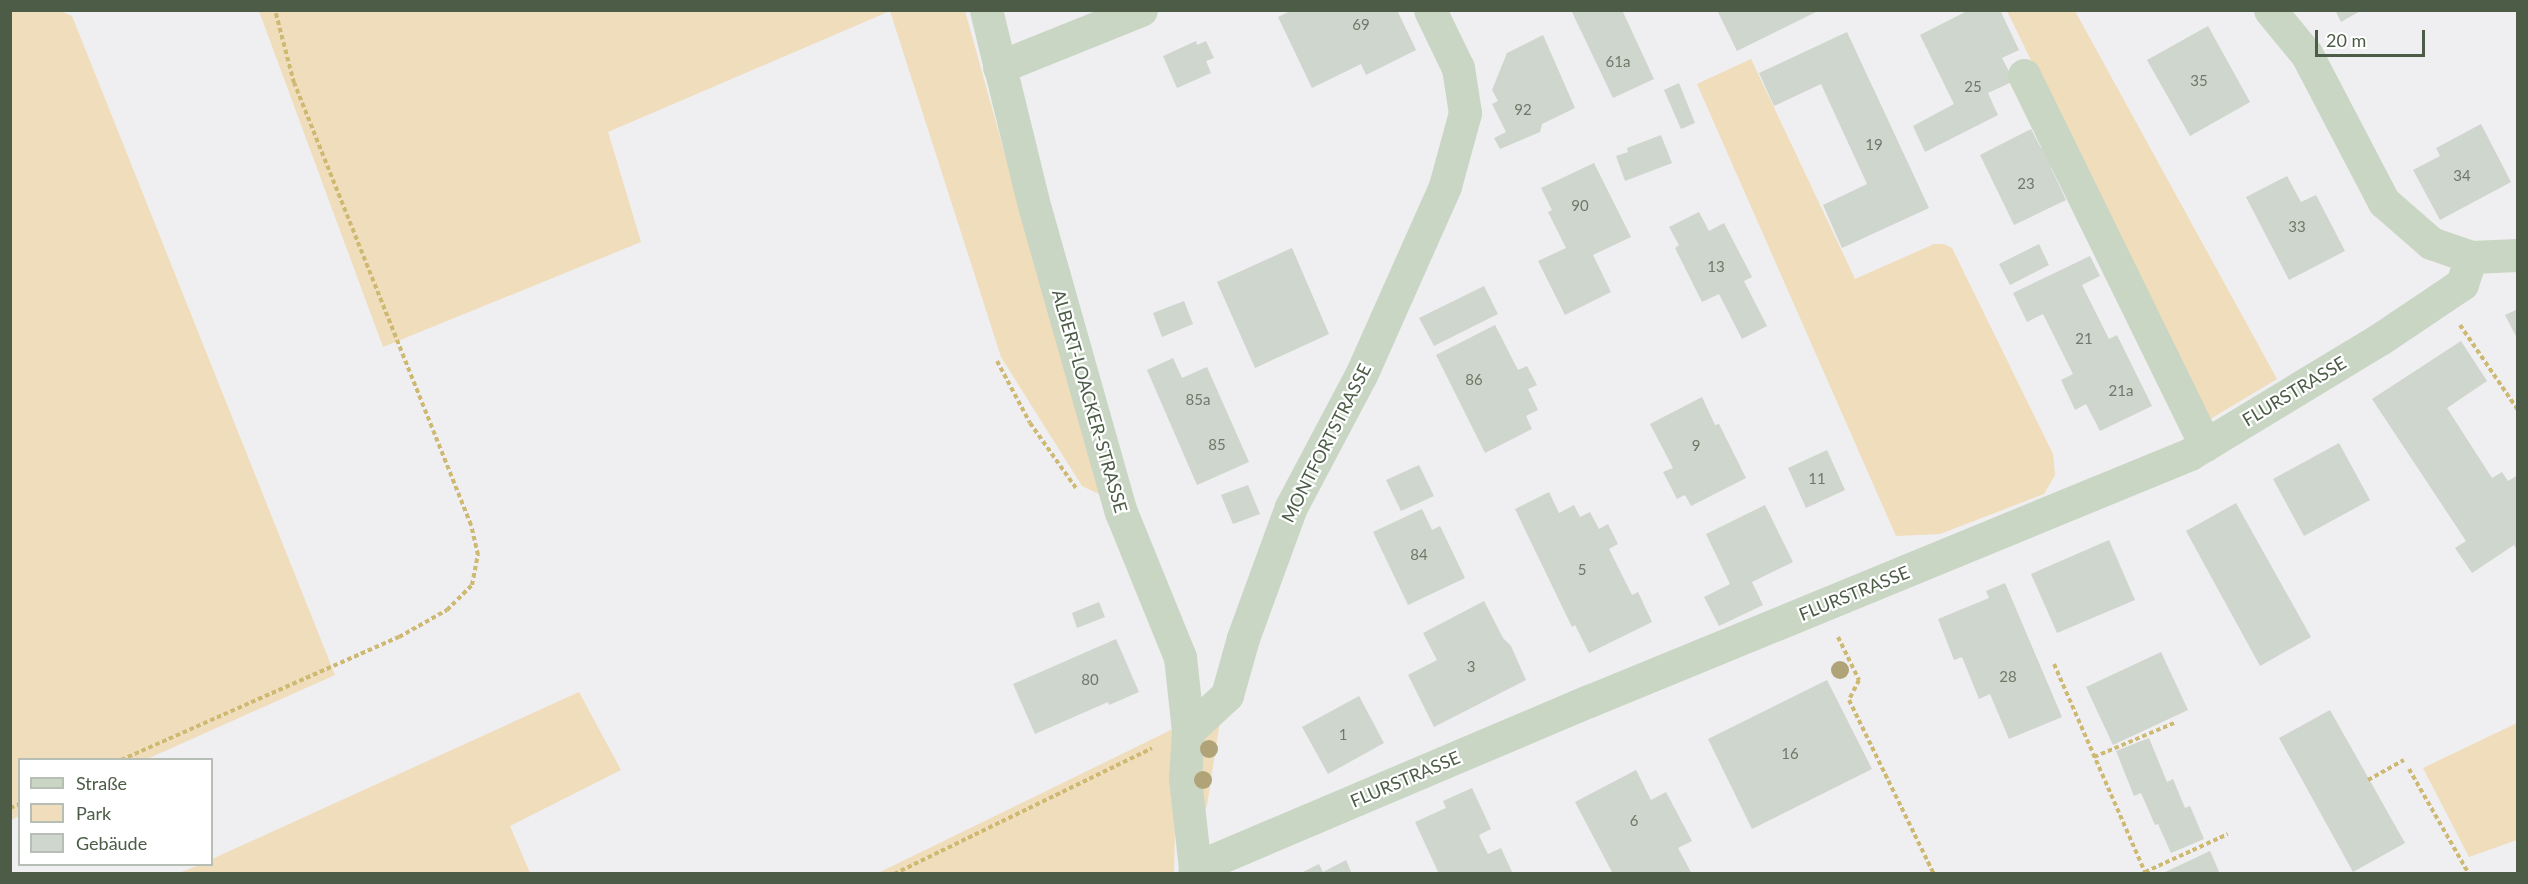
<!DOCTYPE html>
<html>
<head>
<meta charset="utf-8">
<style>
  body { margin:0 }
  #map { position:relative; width:2528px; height:884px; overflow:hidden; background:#efeef1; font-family:Lato,sans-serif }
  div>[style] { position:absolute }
  .green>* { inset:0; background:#f0ddbb }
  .building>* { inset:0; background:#cfd6cd }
  .path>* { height:4px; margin-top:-2px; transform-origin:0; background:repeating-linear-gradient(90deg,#ceb972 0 4.5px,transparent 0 7.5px) }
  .minor>* { height:33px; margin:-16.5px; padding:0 16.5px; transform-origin:16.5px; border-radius:16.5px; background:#c9d6c4 }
  .trees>* { width:18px; height:18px; margin:-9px; border-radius:50%; background:#b1a378 }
  span { translate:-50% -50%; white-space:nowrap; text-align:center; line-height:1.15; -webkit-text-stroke:4.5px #fff; paint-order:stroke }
  .number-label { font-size:15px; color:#6d7a68 }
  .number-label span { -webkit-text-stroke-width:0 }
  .street-label { font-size:18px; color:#4c5c46 }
  .frame { position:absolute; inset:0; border:12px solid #4c5c46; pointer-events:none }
  .legend { position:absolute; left:18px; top:758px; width:195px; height:108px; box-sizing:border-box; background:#fff; border:2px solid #b7beb5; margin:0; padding:8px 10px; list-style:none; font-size:18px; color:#4c5c46 }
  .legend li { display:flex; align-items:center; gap:12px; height:30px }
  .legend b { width:30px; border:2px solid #b7beb5 }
  .scale { position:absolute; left:2315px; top:30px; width:110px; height:27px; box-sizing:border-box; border:3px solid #4c5c46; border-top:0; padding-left:8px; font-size:18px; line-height:21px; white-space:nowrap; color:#4c5c46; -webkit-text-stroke:4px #fff; paint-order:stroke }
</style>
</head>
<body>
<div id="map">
  <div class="green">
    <i style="clip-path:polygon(10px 11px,61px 11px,72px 16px,335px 675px,147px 759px,20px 760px,19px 816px,11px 820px)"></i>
    <i style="clip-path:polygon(259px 11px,965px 11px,1091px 464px,1105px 497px,1082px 486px,1001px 357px,890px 11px,608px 132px,641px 242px,383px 347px)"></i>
    <i style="clip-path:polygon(2007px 11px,2075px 11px,2277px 379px,2207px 421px)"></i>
    <i style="clip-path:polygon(1751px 59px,1855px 279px,1934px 244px,1944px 244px,1952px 248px,2053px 454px,2055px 475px,2044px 494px,1940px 534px,1896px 536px,1697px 84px)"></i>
    <i style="clip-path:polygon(579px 692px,621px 770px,510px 826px,530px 873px,179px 873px,199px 865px,212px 864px,212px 859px)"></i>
    <i style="clip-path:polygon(1220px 721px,1207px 806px,1205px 809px,1196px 775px,1204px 739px)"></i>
    <i style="clip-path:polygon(2517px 723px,2517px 840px,2469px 857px,2423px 768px)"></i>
    <i style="clip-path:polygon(1177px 727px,1174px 873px,876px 874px,1032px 798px)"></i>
  </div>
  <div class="building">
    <i style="clip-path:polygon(1292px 10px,1397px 10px,1416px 50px,1366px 75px,1361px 64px,1312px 88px,1278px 17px)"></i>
    <i style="clip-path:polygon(1571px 10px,1622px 10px,1654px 79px,1613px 98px)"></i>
    <i style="clip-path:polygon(1717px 10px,1820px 10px,1737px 51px)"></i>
    <i style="clip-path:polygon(1969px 10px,2000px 10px,2019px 50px,2002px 58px,2014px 81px,1988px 93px,1998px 115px,1925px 152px,1913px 126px,1954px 104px,1920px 35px)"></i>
    <i style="clip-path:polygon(2335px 10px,2362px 10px,2341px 22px)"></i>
    <i style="clip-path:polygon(2208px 26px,2250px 102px,2190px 136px,2147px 60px)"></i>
    <i style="clip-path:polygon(1847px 32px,1929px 208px,1842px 248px,1823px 205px,1867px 184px,1821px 84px,1774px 106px,1759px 73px)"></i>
    <i style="clip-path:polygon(1543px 35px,1575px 108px,1542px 124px,1540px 132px,1500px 149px,1494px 138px,1506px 132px,1492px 104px,1498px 101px,1492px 90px,1507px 53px)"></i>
    <i style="clip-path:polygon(1196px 41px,1197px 45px,1206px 41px,1214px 58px,1206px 61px,1211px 73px,1177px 88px,1163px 56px)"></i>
    <i style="clip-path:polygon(1679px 83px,1695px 123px,1681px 129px,1664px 90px)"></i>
    <i style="clip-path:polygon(2481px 124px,2511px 182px,2440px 220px,2413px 170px,2440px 156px,2436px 148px)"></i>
    <i style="clip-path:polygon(2031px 129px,2041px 148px,2047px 145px,2057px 165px,2051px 168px,2066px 200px,2014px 225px,1980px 155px)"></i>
    <i style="clip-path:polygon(1661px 135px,1672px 163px,1625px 181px,1616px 156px,1628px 152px,1627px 148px)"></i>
    <i style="clip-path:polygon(1594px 163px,1631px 237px,1593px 255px,1611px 292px,1565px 315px,1538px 261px,1566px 248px,1548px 212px,1552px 210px,1541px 188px)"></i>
    <i style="clip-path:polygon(2287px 176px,2301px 202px,2316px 195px,2345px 251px,2289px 280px,2246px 197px)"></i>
    <i style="clip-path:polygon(1699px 212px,1709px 231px,1724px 223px,1752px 277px,1744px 281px,1767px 326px,1742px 339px,1719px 294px,1702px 302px,1675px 248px,1679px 245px,1669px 227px)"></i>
    <i style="clip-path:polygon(2039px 244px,2049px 265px,2010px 285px,1999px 264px)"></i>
    <i style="clip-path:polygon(1292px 248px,1329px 334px,1255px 368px,1217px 282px)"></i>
    <i style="clip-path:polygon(2090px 256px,2100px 276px,2082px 285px,2109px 339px,2117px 335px,2152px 406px,2100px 431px,2086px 404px,2075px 410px,2061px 380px,2073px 374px,2043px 314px,2027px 322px,2013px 293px)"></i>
    <i style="clip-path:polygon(1484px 286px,1498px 314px,1434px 346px,1419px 318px)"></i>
    <i style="clip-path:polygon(1184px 301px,1193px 324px,1162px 337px,1153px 313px)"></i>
    <i style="clip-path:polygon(2518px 309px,2518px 340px,2505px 315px)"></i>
    <i style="clip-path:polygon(1495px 325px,1518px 370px,1527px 366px,1537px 385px,1528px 389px,1538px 410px,1526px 416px,1532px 429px,1485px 453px,1436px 355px)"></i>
    <i style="clip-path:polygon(2461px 341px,2487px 381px,2447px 408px,2492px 478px,2502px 472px,2508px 481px,2518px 475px,2518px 551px,2514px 545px,2472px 573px,2455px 548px,2466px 541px,2372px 399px)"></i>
    <i style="clip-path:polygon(1173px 358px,1182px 378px,1207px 367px,1249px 462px,1197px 485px,1147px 370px)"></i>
    <i style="clip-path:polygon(1702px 397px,1715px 425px,1719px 424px,1746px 478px,1691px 506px,1685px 495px,1677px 499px,1663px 472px,1673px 468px,1650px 424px)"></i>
    <i style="clip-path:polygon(2339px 443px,2370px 500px,2304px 536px,2273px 479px)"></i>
    <i style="clip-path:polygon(1827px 450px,1845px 490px,1806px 508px,1788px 468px)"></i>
    <i style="clip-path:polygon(1419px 465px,1434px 496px,1401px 511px,1386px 480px)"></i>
    <i style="clip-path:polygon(1248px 485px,1260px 514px,1233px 524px,1221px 495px)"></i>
    <i style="clip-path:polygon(1549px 492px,1559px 513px,1574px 505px,1580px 517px,1590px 512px,1599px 529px,1608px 524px,1618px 544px,1609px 549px,1632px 595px,1638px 592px,1652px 622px,1589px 653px,1575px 625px,1572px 627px,1515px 509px)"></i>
    <i style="clip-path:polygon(2236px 503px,2311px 637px,2260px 666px,2186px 531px)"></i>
    <i style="clip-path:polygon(1765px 505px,1793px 562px,1752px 582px,1763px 605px,1719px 626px,1704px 597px,1730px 584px,1706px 534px)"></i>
    <i style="clip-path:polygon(1422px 509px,1432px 530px,1440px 526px,1465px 578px,1408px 605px,1373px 532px)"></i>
    <i style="clip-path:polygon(2109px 540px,2135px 600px,2057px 633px,2031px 574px)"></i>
    <i style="clip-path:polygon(2005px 583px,2062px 717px,2009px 739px,1990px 694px,1979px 699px,1962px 657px,1954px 660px,1938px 619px,1989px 598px,1986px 591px)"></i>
    <i style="clip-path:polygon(1484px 601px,1503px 638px,1511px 646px,1526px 680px,1434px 727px,1408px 675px,1437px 660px,1423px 633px)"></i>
    <i style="clip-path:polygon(1099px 602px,1105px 617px,1077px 628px,1072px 613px)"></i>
    <i style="clip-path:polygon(1116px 639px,1139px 692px,1109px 705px,1108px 702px,1035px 734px,1013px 684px)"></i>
    <i style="clip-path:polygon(2161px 652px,2188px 710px,2113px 745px,2086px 687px)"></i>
    <i style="clip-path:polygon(1827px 680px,1872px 769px,1752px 829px,1708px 739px)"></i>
    <i style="clip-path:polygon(1359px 696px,1384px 743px,1328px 774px,1302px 727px)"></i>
    <i style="clip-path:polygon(2330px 710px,2405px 843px,2353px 872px,2279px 738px)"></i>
    <i style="clip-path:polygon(2149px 738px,2167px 782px,2173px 779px,2185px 808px,2190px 806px,2204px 839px,2171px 853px,2158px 824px,2155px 825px,2141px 793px,2134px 796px,2116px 751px)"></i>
    <i style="clip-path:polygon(1636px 770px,1651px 800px,1666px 792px,1692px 841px,1678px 848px,1692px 874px,1613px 874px,1575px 802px)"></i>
    <i style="clip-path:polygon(1472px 788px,1491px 829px,1479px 835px,1482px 842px,1488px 854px,1501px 848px,1513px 874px,1439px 874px,1415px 822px,1446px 808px,1443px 801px)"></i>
    <i style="clip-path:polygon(2210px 851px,2220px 874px,2161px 874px)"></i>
    <i style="clip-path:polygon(1346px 860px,1352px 874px,1299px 874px,1319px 864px,1323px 872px)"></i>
  </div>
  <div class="path">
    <i style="left:2460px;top:325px;width:103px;rotate:55.7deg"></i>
    <i style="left:997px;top:361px;width:70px;rotate:62deg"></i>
    <i style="left:1030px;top:423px;width:80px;rotate:54.7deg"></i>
    <i style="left:1838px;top:637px;width:48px;rotate:64deg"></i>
    <i style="left:1859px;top:680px;width:22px;rotate:117deg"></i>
    <i style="left:1849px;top:700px;width:194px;rotate:64deg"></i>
    <i style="left:2054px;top:664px;width:227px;rotate:66.4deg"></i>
    <i style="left:2145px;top:872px;width:91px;rotate:-24.6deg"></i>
    <i style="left:2094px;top:757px;width:87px;rotate:-23deg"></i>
    <i style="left:121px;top:760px;width:304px;rotate:-23.9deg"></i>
    <i style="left:399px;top:637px;width:55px;rotate:-29.4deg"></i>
    <i style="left:447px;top:610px;width:35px;rotate:-45deg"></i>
    <i style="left:472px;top:585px;width:31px;rotate:-79deg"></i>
    <i style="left:478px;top:555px;width:31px;rotate:-103deg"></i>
    <i style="left:471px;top:525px;width:476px;rotate:-111.8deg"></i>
    <i style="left:294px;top:83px;width:75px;rotate:-104.6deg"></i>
    <i style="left:2409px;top:769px;width:121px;rotate:60.3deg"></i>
    <i style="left:2368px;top:780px;width:41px;rotate:-29.1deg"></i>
    <i style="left:10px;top:808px;width:11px;rotate:-22deg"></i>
    <i style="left:894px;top:874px;width:287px;rotate:-26deg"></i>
  </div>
  <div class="minor">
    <i style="left:986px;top:10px;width:205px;rotate:76.2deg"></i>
    <i style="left:1035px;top:209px;width:315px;rotate:74.2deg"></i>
    <i style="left:1121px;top:512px;width:157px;rotate:67.9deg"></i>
    <i style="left:1180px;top:657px;width:74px;rotate:83.8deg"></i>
    <i style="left:1188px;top:731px;width:47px;rotate:93.7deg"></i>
    <i style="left:1185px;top:778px;width:91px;rotate:83.7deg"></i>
    <i style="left:1195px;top:868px;width:6px;rotate:99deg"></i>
    <i style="left:2270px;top:10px;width:58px;rotate:50.6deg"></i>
    <i style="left:2307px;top:55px;width:166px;rotate:62.4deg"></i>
    <i style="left:2384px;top:202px;width:62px;rotate:41.1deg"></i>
    <i style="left:2431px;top:243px;width:42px;rotate:19.3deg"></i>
    <i style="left:2471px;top:257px;width:47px;rotate:-2.4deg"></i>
    <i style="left:999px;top:67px;width:153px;rotate:-21.9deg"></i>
    <i style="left:2024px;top:75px;width:412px;rotate:63.9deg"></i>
    <i style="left:1188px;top:731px;width:53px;rotate:-42.7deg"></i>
    <i style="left:1227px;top:695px;width:59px;rotate:-74.3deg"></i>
    <i style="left:1243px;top:638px;width:140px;rotate:-69.9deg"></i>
    <i style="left:1291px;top:507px;width:149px;rotate:-62.1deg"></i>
    <i style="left:1361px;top:375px;width:207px;rotate:-66deg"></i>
    <i style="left:1445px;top:186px;width:76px;rotate:-74.7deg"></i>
    <i style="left:1465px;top:113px;width:46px;rotate:-98.8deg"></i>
    <i style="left:1458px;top:68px;width:64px;rotate:-115.8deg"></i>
    <i style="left:1195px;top:868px;width:428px;rotate:-23deg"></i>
    <i style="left:1589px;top:701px;width:650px;rotate:-22.34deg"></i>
    <i style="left:2190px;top:454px;width:222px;rotate:-31.2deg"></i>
    <i style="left:2380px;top:339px;width:99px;rotate:-33.9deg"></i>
    <i style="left:2462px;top:284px;width:28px;rotate:-72deg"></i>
  </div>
  <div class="trees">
    <i style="left:1840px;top:670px"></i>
    <i style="left:1209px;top:749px"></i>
    <i style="left:1203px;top:780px"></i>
  </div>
  <div class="number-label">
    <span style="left:1361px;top:25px">69</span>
    <span style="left:1618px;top:62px">61a</span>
    <span style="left:2199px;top:81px">35</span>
    <span style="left:1973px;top:87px">25</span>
    <span style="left:1523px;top:110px">92</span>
    <span style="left:1874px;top:145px">19</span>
    <span style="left:2462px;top:176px">34</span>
    <span style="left:2026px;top:184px">23</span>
    <span style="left:1580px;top:206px">90</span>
    <span style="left:2297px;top:227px">33</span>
    <span style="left:1716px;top:267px">13</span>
    <span style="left:2084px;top:339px">21</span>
    <span style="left:1474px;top:380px">86</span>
    <span style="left:2121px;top:391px">21a</span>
    <span style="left:1198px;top:400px">85a</span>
    <span style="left:1217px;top:445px">85</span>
    <span style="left:1696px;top:446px">9</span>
    <span style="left:1817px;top:479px">11</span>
    <span style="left:1419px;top:555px">84</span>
    <span style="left:1582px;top:570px">5</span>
    <span style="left:1471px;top:667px">3</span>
    <span style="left:2008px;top:677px">28</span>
    <span style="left:1090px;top:680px">80</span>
    <span style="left:1343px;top:735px">1</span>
    <span style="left:1790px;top:754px">16</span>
    <span style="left:1634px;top:821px">6</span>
  </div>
  <div class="street-label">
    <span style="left:2294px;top:391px;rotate:-31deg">FLURSTRASSE</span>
    <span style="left:1090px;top:401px;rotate:74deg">ALBERT-LOACKER-STRASSE</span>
    <span style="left:1326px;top:443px;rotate:-63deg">MONTFORTSTRASSE</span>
    <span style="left:1854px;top:593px;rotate:-22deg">FLURSTRASSE</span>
    <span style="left:1405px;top:779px;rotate:-23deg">FLURSTRASSE</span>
  </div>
  <div class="frame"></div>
  <ul class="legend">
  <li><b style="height:8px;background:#c9d6c4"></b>Straße</li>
  <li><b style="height:16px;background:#f0ddbb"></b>Park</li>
  <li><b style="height:16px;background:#cfd6cd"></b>Gebäude</li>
  </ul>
  <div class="scale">20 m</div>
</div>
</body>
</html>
